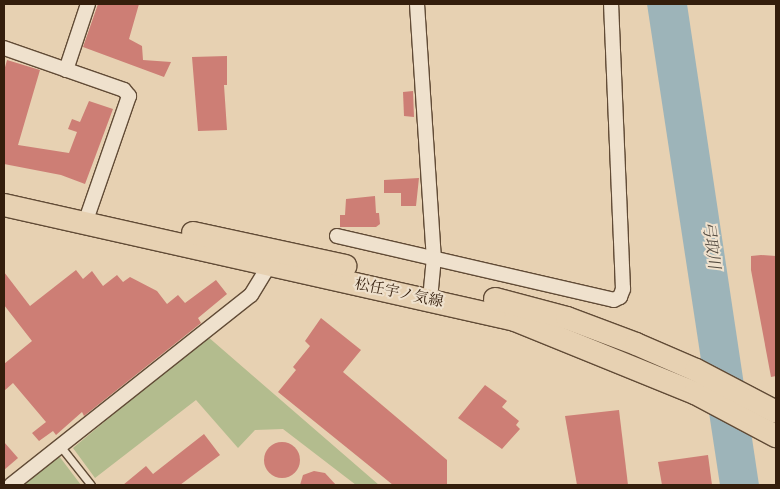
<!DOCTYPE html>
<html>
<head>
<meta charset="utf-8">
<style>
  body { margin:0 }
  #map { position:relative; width:780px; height:489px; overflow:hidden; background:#e7d1b2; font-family:"IM FELL Great Primer","Noto Serif JP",serif }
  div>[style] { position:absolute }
  .green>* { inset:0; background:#b3bc8e }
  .water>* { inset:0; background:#9db4b9 }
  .building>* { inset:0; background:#cd7e75 }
  .round { border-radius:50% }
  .roads { filter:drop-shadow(1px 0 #614b36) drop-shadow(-1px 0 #614b36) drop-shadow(0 1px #614b36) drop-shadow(0 -1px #614b36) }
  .lane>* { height:7px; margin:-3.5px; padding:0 3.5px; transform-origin:3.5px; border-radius:3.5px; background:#efe1cd }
  .street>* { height:14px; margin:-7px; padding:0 7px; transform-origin:7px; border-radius:7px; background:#efe1cd }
  .primary>* { height:22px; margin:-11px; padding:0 11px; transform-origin:11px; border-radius:11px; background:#e7d1b2 }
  span { translate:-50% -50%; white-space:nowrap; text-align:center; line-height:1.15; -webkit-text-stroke:4px #efe1cd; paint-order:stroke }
  .street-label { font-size:15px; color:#341e0c }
  .water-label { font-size:16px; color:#544b40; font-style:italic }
  .frame { position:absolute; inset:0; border:5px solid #341e0c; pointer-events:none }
</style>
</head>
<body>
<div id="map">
  <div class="green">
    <i style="clip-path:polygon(207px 336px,379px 485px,356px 485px,283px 429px,255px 430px,238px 448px,196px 400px,95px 478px,73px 448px)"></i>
    <i style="clip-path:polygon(59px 456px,81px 485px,24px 485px)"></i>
  </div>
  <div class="water">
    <i style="clip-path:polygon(647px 4px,687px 4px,759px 485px,720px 485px)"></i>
  </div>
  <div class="building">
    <i style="clip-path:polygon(98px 4px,139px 4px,129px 39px,142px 46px,143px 60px,171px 62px,164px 77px,83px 47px)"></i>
    <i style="clip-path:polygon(227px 56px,227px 85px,224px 85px,227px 130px,198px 131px,192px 57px)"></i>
    <i style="clip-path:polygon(7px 60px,40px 70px,18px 145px,69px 153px,77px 132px,68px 129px,72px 119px,80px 122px,89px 101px,113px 109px,85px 184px,61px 175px,4px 164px,4px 71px)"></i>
    <i style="clip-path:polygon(413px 91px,414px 117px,404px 116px,403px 92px)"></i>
    <i style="clip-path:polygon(419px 178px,416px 206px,401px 206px,401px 193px,384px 193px,384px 180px)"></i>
    <i style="clip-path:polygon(375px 196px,376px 213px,379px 213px,380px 224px,376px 227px,340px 227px,340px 215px,345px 215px,346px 199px)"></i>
    <i style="clip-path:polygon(761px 255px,776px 256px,776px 376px,771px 377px,751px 270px,751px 256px)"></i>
    <i style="clip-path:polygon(76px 270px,83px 279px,92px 271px,103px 286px,117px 275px,123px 282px,130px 277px,157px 291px,167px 304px,178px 295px,185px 303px,216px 280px,227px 294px,198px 318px,201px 323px,84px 416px,82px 412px,56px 435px,53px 431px,39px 441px,32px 433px,46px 422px,13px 383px,4px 391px,4px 364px,32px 341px,4px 305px,4px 272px,30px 306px)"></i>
    <i style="clip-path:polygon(321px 318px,361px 350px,343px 372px,447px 460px,447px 485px,393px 485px,278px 392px,296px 370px,293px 367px,310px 346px,305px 341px)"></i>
    <i style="clip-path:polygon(485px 385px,507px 401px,502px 407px,519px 421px,516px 425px,520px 429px,502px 449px,458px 418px)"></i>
    <i style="clip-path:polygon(619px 410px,628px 485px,577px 485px,565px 416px)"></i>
    <i style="clip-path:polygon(204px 434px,220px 455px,180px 485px,123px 485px,146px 466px,153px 474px)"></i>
    <i class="round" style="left:264px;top:442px;width:36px;height:36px"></i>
    <i style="clip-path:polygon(4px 442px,18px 458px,4px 470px)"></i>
    <i style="clip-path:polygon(708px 455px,712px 485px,662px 485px,658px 462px)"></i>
    <i style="clip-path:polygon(314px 471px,325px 473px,336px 485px,300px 485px,303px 475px)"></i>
  </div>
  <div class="roads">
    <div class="lane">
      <i style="left:61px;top:447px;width:48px;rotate:51.7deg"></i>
    </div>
    <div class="street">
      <i style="left:417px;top:4px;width:254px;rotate:86.2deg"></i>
      <i style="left:434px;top:257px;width:42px;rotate:95.4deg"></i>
      <i style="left:4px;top:48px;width:127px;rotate:19.3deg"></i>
      <i style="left:124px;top:90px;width:8px;rotate:50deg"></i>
      <i style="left:129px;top:96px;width:134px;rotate:109.1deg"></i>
      <i style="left:66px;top:70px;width:70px;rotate:-71.6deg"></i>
      <i style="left:337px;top:236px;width:284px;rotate:13deg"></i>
      <i style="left:614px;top:300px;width:7px;rotate:-27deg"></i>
      <i style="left:620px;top:297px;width:9px;rotate:-69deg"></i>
      <i style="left:623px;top:289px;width:285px;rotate:-92.4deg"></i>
      <i style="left:11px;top:485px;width:306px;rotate:-38.4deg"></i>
      <i style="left:251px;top:295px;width:42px;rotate:-58.6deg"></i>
    </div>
    <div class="primary">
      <i style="left:4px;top:205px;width:524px;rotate:12.68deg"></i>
      <i style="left:515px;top:320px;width:194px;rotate:22.1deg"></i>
      <i style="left:695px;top:393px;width:92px;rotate:28deg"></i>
      <i style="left:193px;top:233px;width:156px;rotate:12.2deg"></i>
      <i style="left:495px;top:299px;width:74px;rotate:14.8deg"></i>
      <i style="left:567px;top:318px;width:74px;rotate:20.6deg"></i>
      <i style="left:636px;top:344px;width:65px;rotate:23.4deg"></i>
      <i style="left:696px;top:370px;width:90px;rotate:27.7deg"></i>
    </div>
  </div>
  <div class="street-label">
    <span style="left:399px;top:293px;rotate:12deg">松任宇ノ気線</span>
  </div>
  <div class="water-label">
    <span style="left:711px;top:245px;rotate:82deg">弓取川</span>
  </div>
  <div class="frame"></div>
</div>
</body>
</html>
